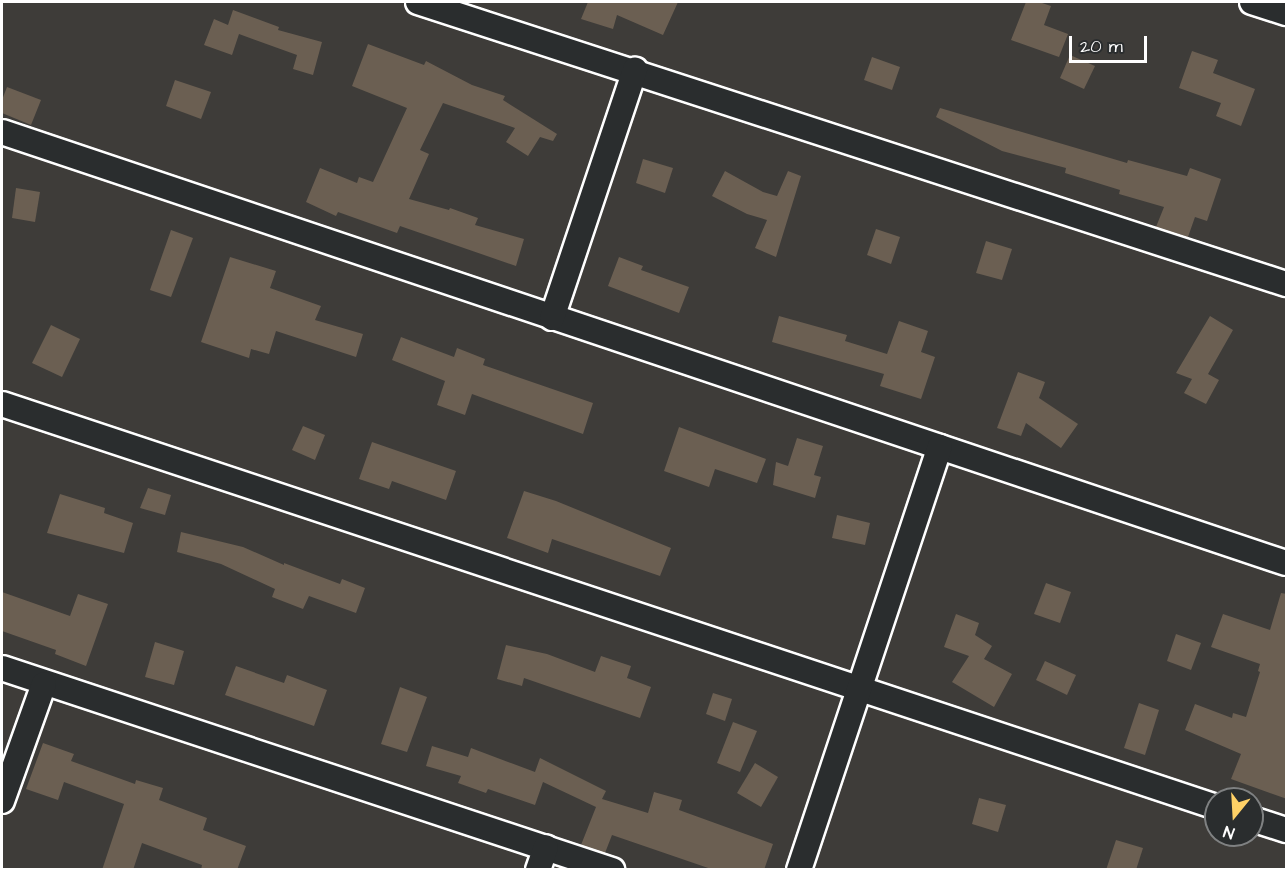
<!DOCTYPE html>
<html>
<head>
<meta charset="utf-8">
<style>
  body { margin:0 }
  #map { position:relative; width:1288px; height:871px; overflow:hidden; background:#3e3c39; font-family:"Architects Daughter",sans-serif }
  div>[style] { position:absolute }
  .building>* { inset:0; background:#6b5f52 }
  .roads { filter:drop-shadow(2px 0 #fff) drop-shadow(-2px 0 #fff) drop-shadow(0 2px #fff) drop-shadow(0 -2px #fff) }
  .minor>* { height:24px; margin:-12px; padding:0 12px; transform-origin:12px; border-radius:12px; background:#2a2d2e }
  span { translate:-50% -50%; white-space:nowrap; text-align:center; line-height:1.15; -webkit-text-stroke:4.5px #2a2d2e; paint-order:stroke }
  .frame { position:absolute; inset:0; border:3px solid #fff; pointer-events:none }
  .north { position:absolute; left:1204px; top:787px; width:60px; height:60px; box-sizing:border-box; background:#2a2d2e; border:2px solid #7f8182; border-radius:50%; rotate:198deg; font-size:16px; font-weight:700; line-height:24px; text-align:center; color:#fff }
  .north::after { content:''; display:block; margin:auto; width:21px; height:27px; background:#ffd166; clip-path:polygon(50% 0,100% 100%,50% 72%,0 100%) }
  .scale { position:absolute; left:1069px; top:36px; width:78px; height:27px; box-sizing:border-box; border:3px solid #fff; border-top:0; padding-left:8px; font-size:18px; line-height:21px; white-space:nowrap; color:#fff; -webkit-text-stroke:4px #2a2d2e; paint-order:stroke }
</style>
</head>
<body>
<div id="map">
  <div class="building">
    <i style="clip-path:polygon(588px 2px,678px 2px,663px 35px,617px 15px,613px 29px,581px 19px)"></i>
    <i style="clip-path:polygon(1026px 2px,1039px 2px,1051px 6px,1044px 25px,1068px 34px,1059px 57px,1011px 40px)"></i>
    <i style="clip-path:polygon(233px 10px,279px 27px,278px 30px,322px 42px,313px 75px,293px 69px,297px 55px,239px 34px,232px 55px,204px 45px,214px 19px,228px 25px)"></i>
    <i style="clip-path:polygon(368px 44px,424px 65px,426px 61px,472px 85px,505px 96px,503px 100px,557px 134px,553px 141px,540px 137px,528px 156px,506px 142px,515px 128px,443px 103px,420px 150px,429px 154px,409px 199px,449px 210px,450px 208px,478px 218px,475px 225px,524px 239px,516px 266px,400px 226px,397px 233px,338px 212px,336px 216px,306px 202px,320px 168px,357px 183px,359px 177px,373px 182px,407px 108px,352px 86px)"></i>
    <i style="clip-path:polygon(1192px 51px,1218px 60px,1213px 73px,1255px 89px,1241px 126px,1216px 116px,1221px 103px,1179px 88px)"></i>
    <i style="clip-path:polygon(1070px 55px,1095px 66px,1084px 89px,1060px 78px)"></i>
    <i style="clip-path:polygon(872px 57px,900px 67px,892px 90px,864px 80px)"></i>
    <i style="clip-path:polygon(175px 80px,211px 92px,201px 119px,166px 106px)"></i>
    <i style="clip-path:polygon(7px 87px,41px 100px,31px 125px,2px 113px,2px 100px)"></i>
    <i style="clip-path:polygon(940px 108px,1127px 163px,1128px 160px,1187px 176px,1190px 168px,1221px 179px,1207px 221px,1195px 217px,1188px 237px,1156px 227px,1164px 207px,1119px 194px,1120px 190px,1065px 173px,1066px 168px,1002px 151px,936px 117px)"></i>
    <i style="clip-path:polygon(643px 159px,673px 168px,665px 193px,636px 183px)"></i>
    <i style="clip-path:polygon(725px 171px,763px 192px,777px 196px,788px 171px,801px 176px,776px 257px,755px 248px,767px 220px,747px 214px,712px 196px)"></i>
    <i style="clip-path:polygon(16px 188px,40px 192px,35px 222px,12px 218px)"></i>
    <i style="clip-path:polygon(876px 229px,900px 237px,891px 264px,867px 255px)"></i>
    <i style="clip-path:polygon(171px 230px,193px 238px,171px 297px,150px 290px)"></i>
    <i style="clip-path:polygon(986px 241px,1012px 249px,1002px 280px,976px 273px)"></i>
    <i style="clip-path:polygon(230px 257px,276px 271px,270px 288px,321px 306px,315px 320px,363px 334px,356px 357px,276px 331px,269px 354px,251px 349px,249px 358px,201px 342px)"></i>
    <i style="clip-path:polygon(619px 257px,643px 266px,641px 270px,689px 287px,679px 313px,608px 286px)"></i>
    <i style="clip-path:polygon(779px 316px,847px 335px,845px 341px,887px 354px,899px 321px,928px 331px,921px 352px,935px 357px,921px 399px,880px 386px,884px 374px,772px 342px)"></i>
    <i style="clip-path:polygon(1210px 316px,1233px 330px,1208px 374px,1219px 380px,1206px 404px,1184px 393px,1192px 379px,1176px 373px)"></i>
    <i style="clip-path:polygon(51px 325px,80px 339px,62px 377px,32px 363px)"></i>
    <i style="clip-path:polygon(401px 337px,454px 357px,457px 348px,485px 359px,483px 365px,593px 403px,583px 434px,472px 394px,465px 415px,437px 405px,445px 381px,392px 360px)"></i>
    <i style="clip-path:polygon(1018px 372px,1045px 382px,1039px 398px,1078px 424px,1061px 448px,1026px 423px,1021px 436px,997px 428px)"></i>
    <i style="clip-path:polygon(303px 426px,325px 435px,315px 460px,292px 450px)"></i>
    <i style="clip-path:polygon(679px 427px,766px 459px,757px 483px,715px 469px,709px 487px,664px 471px)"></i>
    <i style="clip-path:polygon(797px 438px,823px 446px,814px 475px,821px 477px,815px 498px,773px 485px,776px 462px,788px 466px)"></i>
    <i style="clip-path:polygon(372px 442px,456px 471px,446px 500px,392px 481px,389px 489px,359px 479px)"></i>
    <i style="clip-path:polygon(148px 488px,171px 495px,165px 515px,140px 508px)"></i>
    <i style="clip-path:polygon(524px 491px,556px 501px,671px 548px,660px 576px,552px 539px,548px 553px,507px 538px)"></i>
    <i style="clip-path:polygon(60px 494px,105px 508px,104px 513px,133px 523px,124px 553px,47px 533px)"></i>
    <i style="clip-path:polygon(837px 515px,870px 523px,865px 545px,832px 538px)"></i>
    <i style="clip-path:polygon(181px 532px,243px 547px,284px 565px,284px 563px,340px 584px,342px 579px,365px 588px,356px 613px,309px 596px,303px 609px,272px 597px,275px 589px,221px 564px,177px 552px)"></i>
    <i style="clip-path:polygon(1046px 583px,1071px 592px,1060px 623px,1034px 614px)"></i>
    <i style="clip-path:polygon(2px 592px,70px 616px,78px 594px,108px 604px,86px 666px,55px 654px,56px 650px,2px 631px)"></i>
    <i style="clip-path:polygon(1281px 593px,1287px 594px,1287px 799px,1231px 779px,1241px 754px,1185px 730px,1195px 704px,1232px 718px,1233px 713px,1246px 717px,1260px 672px,1258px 671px,1260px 664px,1211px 647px,1223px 614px,1270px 630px)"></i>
    <i style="clip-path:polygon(956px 614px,979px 623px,975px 635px,992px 646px,984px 659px,1012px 674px,994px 707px,952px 682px,969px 656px,944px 647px)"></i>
    <i style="clip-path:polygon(1176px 634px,1201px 643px,1191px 670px,1167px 661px)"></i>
    <i style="clip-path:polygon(155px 642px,184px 651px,174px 685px,145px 677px)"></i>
    <i style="clip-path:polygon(506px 645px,547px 654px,595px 672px,601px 656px,631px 666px,627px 678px,651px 687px,640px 718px,524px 678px,522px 686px,497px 679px)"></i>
    <i style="clip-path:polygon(1045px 661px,1076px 675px,1067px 695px,1036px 680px)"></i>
    <i style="clip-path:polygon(236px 666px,284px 683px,287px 675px,327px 690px,314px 726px,225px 695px)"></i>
    <i style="clip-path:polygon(400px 687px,427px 697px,407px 752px,381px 744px)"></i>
    <i style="clip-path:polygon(713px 693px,732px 699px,725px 721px,706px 714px)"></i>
    <i style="clip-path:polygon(1139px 703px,1159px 710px,1145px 755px,1124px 748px)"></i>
    <i style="clip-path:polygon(733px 722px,757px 731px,740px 772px,717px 763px)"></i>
    <i style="clip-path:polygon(43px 743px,74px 754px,71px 761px,135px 784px,136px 780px,163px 788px,159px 800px,207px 818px,203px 830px,246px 846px,237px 870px,201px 870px,202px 865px,142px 843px,133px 870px,102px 870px,124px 804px,64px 782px,58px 800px,26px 789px)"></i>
    <i style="clip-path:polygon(432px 746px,468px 757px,471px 748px,535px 772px,540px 758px,606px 791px,602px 799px,648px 813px,654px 792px,682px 800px,679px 810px,773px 844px,764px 870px,714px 870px,612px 835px,605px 853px,581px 845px,596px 807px,543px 782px,535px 805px,488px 789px,486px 793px,458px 783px,461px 776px,426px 766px)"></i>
    <i style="clip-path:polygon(755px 763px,778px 777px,761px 807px,737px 793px)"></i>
    <i style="clip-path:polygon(979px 798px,1006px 805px,998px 832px,972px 824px)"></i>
    <i style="clip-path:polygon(1116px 840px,1143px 848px,1136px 870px,1106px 870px)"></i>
  </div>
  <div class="roads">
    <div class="minor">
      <i style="left:418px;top:2px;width:913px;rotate:18deg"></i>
      <i style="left:1252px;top:2px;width:36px;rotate:18deg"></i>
      <i style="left:2px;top:132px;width:1354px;rotate:18.56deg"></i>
      <i style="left:552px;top:318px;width:262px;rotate:-71.5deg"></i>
      <i style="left:2px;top:404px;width:1279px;rotate:18.36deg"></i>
      <i style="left:2px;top:668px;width:643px;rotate:18.32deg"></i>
      <i style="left:2px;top:801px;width:124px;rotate:-70.3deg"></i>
      <i style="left:1252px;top:819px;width:36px;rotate:18deg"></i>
      <i style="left:538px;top:870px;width:24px;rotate:-71deg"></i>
      <i style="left:799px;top:870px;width:446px;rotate:-71.6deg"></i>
    </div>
  </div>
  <div class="frame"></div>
  <div class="north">N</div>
  <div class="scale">20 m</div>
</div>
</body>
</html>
